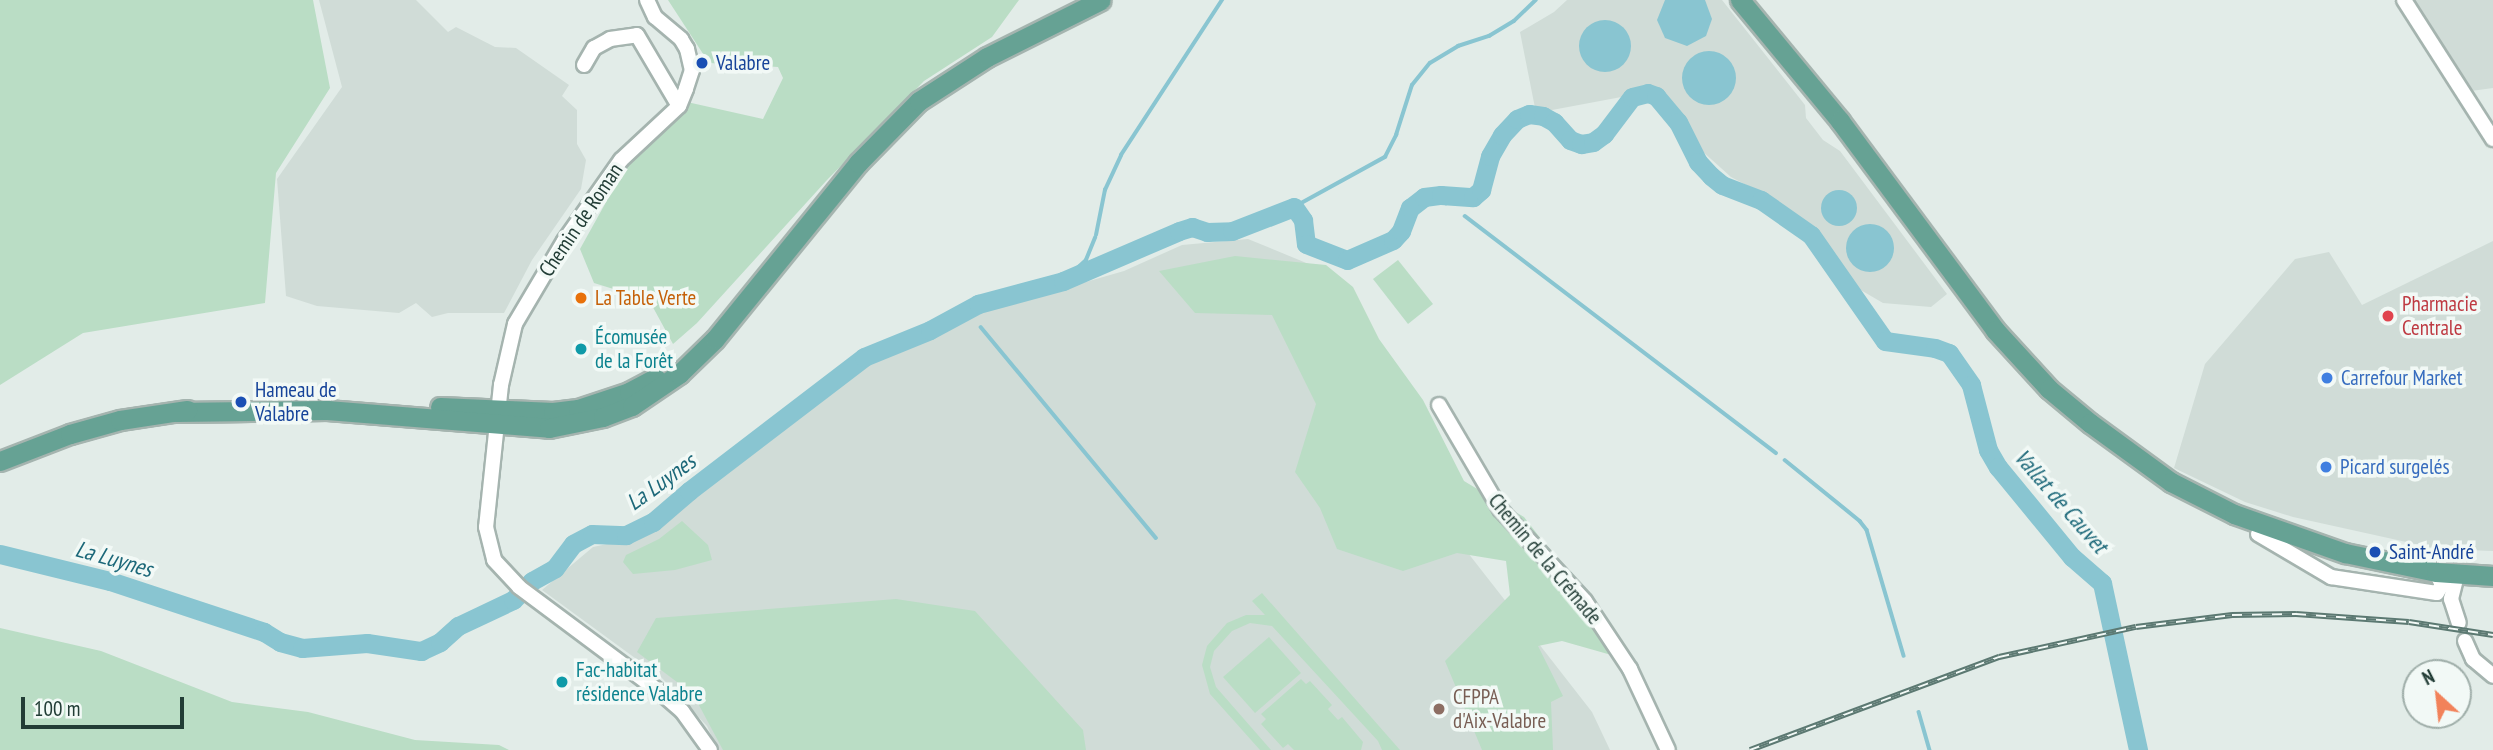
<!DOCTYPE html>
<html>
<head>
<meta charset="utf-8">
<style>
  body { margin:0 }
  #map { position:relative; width:2493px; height:750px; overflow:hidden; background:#e2ece8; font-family:"PT Sans Narrow",sans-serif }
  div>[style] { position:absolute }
  .built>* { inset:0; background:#d0dcd7 }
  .green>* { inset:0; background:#baddc5 }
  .water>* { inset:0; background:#89c5d1 }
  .round { border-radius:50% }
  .stream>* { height:3.5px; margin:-1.75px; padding:0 1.75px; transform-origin:1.75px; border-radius:1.75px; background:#89c5d1 }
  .river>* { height:19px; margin:-9.5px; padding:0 9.5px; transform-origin:9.5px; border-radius:9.5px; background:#89c5d1 }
  .roads { filter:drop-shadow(2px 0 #a5b4af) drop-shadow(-2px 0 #a5b4af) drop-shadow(0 2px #a5b4af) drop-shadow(0 -2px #a5b4af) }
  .minor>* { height:14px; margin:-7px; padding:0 7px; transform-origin:7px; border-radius:7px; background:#fff }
  .major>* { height:19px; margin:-9.5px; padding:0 9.5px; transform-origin:9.5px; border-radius:9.5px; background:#66a294 }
  .rail>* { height:6px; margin-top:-3px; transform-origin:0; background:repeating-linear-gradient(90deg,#f2f9f6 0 10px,#5c7972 0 20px); box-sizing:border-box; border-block:2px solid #5c7972 }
  .dots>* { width:19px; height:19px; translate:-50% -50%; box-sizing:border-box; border:4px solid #f2f9f6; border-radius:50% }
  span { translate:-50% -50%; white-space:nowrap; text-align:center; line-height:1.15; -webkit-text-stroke:7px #f2f9f6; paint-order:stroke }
  .transit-label { font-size:21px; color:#164399 }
  .left { translate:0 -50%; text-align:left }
  .street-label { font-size:21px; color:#223d36 }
  .food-label { font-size:21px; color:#c56008 }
  .health-label { font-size:21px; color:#be3a42 }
  .culture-label { font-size:21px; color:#0d838f }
  .shop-label { font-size:21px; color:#366cbe }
  .education-label { font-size:21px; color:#785e54 }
  .water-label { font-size:23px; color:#1c6879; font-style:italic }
  .north { position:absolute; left:2402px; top:659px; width:70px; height:70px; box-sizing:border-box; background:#f2f9f6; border:2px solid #9faea9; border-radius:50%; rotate:333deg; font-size:19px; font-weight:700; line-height:28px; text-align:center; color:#223d36 }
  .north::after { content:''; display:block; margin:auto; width:24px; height:32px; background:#f2825a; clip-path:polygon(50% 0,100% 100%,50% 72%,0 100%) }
  .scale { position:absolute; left:21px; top:697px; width:163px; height:32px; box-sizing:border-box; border:4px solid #223d36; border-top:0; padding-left:9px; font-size:21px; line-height:24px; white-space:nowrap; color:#223d36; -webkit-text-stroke:5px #f2f9f6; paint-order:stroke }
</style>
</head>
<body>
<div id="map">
  <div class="built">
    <i style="clip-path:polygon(319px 0,416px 0,448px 32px,456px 27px,495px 47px,516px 48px,569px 85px,562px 96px,577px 110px,577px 144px,586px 160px,581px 189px,532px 260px,504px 313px,448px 313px,432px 317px,416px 303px,399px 313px,317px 306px,286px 296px,277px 179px,342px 87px)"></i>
    <i style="clip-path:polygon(1567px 0,1722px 0,1805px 105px,1806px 118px,1823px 140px,1840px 151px,1947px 294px,1931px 307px,1883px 303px,1859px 289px,1801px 219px,1769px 197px,1731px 177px,1701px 150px,1657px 95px,1648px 92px,1536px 113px,1520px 32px,1554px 12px)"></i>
    <i style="clip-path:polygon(2413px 0,2493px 0,2493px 88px,2471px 91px,2432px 36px)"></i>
    <i style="clip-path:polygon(1248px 239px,1321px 269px,1383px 444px,1592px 712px,1610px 750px,718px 750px,707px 726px,661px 677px,542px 590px,593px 547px,645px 536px,871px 360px,949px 330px,988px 310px,1124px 271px,1182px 245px)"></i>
    <i style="clip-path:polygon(2493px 241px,2493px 551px,2438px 549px,2293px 517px,2245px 502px,2174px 468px,2205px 364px,2295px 259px,2329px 252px,2362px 305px)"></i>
  </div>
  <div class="green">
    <i style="clip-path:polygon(0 0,313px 0,330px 88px,276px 173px,265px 303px,83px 333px,0 385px)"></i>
    <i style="clip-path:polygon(668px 0,1019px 0,992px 37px,924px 81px,827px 180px,697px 323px,673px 344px,649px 300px,594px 283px,580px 249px,630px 159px,687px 102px,763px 119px,783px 78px,778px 67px,709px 63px)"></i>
    <i style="clip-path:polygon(1235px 256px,1326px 265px,1353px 287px,1379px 339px,1423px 400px,1464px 481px,1524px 517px,1636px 662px,1562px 641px,1538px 646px,1563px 696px,1551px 702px,1553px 750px,1482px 750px,1445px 661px,1510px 595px,1506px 561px,1457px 553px,1403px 571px,1337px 549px,1320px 508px,1295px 472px,1316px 404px,1272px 315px,1195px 313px,1159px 271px)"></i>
    <i style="clip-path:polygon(1398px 260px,1433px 304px,1408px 324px,1373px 279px)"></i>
    <i style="clip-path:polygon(682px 521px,708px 545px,712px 560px,675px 570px,633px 574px,623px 562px,626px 555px,659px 539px)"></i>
    <i style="clip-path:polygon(1262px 593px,1400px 750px,1382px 750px,1378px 741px,1272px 626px,1250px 623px,1232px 631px,1214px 651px,1210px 667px,1216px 687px,1271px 750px,1260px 750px,1210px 694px,1202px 665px,1207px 646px,1227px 623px,1246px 615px,1265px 615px,1252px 601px)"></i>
    <i style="clip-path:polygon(896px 599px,975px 611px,1083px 730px,1086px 750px,723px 750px,693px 694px,637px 652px,656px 618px)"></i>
    <i style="clip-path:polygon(0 628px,101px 651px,232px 702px,308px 712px,415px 740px,499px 745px,509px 750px,0 750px)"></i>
    <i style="clip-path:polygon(1269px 637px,1301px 673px,1255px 713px,1223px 677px)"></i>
    <i style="clip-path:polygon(1301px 679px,1306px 684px,1310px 681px,1332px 705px,1328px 709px,1338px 720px,1342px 717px,1363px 742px,1361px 750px,1294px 750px,1288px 744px,1283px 748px,1261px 724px,1266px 719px,1261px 714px)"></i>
  </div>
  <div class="water">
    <i style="clip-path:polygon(1665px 0,1705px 0,1712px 19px,1706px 36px,1687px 46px,1665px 38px,1657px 20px)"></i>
    <i class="round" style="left:1579px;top:20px;width:52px;height:52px"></i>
    <i class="round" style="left:1682px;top:51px;width:54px;height:54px"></i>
    <i class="round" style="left:1821px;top:190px;width:36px;height:36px"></i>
    <i class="round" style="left:1846px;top:224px;width:48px;height:48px"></i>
  </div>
  <div class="stream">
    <i style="left:1436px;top:195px;width:13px;rotate:39deg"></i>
    <i style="left:1294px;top:207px;width:104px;rotate:-28.8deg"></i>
    <i style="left:1385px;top:157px;width:25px;rotate:-63deg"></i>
    <i style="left:1396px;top:135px;width:52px;rotate:-72.3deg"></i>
    <i style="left:1412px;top:85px;width:28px;rotate:-51deg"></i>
    <i style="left:1430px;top:63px;width:33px;rotate:-31deg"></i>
    <i style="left:1458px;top:46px;width:33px;rotate:-18deg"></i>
    <i style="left:1489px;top:36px;width:29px;rotate:-31deg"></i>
    <i style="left:1514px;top:21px;width:30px;rotate:-44deg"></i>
    <i style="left:1465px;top:216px;width:391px;rotate:37.3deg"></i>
    <i style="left:1096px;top:235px;width:46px;rotate:-78.7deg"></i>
    <i style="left:1105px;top:190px;width:38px;rotate:-65deg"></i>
    <i style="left:1121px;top:155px;width:185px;rotate:-56.9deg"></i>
    <i style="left:1063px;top:281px;width:31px;rotate:-42deg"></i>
    <i style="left:1086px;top:260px;width:24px;rotate:-68deg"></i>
    <i style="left:981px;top:327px;width:274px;rotate:50.3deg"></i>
    <i style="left:1785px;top:460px;width:97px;rotate:39.1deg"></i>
    <i style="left:1860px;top:521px;width:11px;rotate:52deg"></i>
    <i style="left:1867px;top:530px;width:131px;rotate:73.6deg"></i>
    <i style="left:1919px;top:712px;width:40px;rotate:74deg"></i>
  </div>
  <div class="river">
    <i style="left:0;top:554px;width:113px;rotate:13.8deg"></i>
    <i style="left:110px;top:581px;width:162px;rotate:18.3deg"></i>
    <i style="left:264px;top:632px;width:19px;rotate:32deg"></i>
    <i style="left:280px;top:642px;width:23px;rotate:15deg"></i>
    <i style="left:302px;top:648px;width:65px;rotate:-4.4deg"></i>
    <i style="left:367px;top:643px;width:55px;rotate:8.4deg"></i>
    <i style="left:421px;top:651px;width:21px;rotate:-25deg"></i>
    <i style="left:440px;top:642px;width:24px;rotate:-42deg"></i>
    <i style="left:458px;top:626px;width:61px;rotate:-25.3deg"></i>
    <i style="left:513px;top:600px;width:27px;rotate:-45deg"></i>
    <i style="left:532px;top:581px;width:26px;rotate:-29deg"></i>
    <i style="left:555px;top:568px;width:30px;rotate:-53deg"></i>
    <i style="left:573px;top:544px;width:21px;rotate:-28deg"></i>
    <i style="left:592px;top:534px;width:34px;rotate:2deg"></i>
    <i style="left:626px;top:535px;width:30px;rotate:-26deg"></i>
    <i style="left:653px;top:522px;width:48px;rotate:-40.7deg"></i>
    <i style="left:689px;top:491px;width:220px;rotate:-37.4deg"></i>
    <i style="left:864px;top:357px;width:71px;rotate:-22.2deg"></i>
    <i style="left:930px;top:330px;width:55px;rotate:-28.4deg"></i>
    <i style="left:978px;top:304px;width:88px;rotate:-15.1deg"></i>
    <i style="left:1063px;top:281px;width:126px;rotate:-23.3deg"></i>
    <i style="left:1179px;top:231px;width:14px;rotate:-17deg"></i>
    <i style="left:1192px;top:227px;width:16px;rotate:18deg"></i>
    <i style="left:1207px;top:232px;width:25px;rotate:-2deg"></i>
    <i style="left:1232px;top:231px;width:66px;rotate:-21.2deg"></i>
    <i style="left:1294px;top:207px;width:16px;rotate:55deg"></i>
    <i style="left:1303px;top:220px;width:24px;rotate:83deg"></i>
    <i style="left:1306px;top:244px;width:44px;rotate:21.3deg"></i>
    <i style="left:1347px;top:260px;width:50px;rotate:-23.5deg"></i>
    <i style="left:1393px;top:240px;width:12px;rotate:-48deg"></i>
    <i style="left:1401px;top:231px;width:25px;rotate:-69deg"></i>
    <i style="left:1410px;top:208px;width:18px;rotate:-38deg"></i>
    <i style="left:1424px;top:197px;width:17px;rotate:-7deg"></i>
    <i style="left:1441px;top:195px;width:32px;rotate:4deg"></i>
    <i style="left:1473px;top:197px;width:11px;rotate:-41deg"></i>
    <i style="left:1481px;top:190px;width:35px;rotate:-75deg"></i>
    <i style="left:1490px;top:156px;width:24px;rotate:-60deg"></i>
    <i style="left:1502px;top:135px;width:22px;rotate:-47deg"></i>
    <i style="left:1517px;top:119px;width:13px;rotate:-23deg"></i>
    <i style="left:1529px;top:114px;width:14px;rotate:8deg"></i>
    <i style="left:1543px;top:116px;width:13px;rotate:29deg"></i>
    <i style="left:1554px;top:122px;width:24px;rotate:48deg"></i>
    <i style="left:1570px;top:140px;width:12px;rotate:20deg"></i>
    <i style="left:1581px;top:144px;width:12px;rotate:-9deg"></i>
    <i style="left:1593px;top:142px;width:14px;rotate:-36deg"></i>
    <i style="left:1604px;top:134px;width:46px;rotate:-52.9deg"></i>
    <i style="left:1632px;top:97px;width:16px;rotate:-14deg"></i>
    <i style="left:1648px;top:93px;width:9px;rotate:21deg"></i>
    <i style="left:1656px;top:96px;width:34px;rotate:50deg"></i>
    <i style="left:1678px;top:122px;width:45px;rotate:63.4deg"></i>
    <i style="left:1698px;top:162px;width:19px;rotate:47deg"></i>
    <i style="left:1711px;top:176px;width:14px;rotate:39deg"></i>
    <i style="left:1722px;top:185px;width:42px;rotate:21deg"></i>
    <i style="left:1761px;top:200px;width:61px;rotate:35deg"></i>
    <i style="left:1811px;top:235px;width:129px;rotate:55.1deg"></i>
    <i style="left:1885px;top:341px;width:50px;rotate:8deg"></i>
    <i style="left:1935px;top:348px;width:15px;rotate:20deg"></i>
    <i style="left:1949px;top:353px;width:39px;rotate:55deg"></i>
    <i style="left:1971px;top:385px;width:67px;rotate:75.3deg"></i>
    <i style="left:1988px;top:450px;width:20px;rotate:60deg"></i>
    <i style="left:1998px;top:467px;width:117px;rotate:50.6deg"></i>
    <i style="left:2072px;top:557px;width:40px;rotate:41deg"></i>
    <i style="left:2102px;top:583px;width:171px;rotate:77.8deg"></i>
  </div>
  <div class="roads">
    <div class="minor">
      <i style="left:647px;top:0;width:19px;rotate:65deg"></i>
      <i style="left:655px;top:17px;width:34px;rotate:40deg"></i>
      <i style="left:681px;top:39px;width:12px;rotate:59deg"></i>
      <i style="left:687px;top:49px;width:22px;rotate:77deg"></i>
      <i style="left:692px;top:70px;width:20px;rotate:108deg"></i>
      <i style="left:686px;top:89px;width:18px;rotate:112deg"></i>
      <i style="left:679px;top:106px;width:79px;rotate:137deg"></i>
      <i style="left:621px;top:160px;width:99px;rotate:125.1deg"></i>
      <i style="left:564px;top:241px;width:96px;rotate:120.6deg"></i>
      <i style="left:515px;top:324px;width:63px;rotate:102.9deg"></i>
      <i style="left:501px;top:385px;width:143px;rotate:96deg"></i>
      <i style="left:486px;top:527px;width:34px;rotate:76deg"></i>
      <i style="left:494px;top:560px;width:37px;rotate:47deg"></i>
      <i style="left:519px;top:587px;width:176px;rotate:36.7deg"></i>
      <i style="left:660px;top:692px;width:29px;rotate:41deg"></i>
      <i style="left:682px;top:711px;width:48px;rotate:54.3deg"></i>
      <i style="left:2404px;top:0;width:165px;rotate:57.4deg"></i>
      <i style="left:584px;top:65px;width:20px;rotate:-60deg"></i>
      <i style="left:594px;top:48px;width:18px;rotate:-29deg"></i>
      <i style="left:610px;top:39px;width:27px;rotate:-8deg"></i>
      <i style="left:637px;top:35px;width:82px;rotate:59.4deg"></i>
      <i style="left:1439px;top:405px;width:121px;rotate:59.6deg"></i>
      <i style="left:1500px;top:509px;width:125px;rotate:47.3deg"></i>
      <i style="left:1585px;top:601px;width:82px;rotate:56.5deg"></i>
      <i style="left:1630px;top:669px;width:89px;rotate:64.9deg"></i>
      <i style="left:2258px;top:534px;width:85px;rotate:30.5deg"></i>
      <i style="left:2331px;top:577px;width:107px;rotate:8.6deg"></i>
      <i style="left:2437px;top:593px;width:9px;rotate:-58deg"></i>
      <i style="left:2442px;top:585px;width:14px;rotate:-115deg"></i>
      <i style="left:2457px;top:575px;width:25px;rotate:104deg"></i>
      <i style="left:2451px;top:599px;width:25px;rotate:72deg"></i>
      <i style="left:2465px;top:641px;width:20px;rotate:66deg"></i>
      <i style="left:2473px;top:659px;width:26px;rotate:40deg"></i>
    </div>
    <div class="major">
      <i style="left:1740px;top:0;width:157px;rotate:50.4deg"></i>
      <i style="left:1840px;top:121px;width:260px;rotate:53.4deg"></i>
      <i style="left:1995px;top:330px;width:80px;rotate:47.5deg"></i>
      <i style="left:2049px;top:389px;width:53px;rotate:39.7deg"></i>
      <i style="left:2090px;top:423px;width:100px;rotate:36.1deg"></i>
      <i style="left:2171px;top:482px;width:71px;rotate:26.9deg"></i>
      <i style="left:2234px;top:514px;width:118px;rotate:19.4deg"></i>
      <i style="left:2345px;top:553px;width:93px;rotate:11.8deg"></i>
      <i style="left:2436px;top:572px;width:57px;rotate:4deg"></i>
      <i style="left:440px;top:407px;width:113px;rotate:2.5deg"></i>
      <i style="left:553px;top:412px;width:25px;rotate:-7deg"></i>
      <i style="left:578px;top:409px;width:54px;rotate:-18.4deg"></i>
      <i style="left:629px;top:392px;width:30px;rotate:-28deg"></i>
      <i style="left:176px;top:412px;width:151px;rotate:-0.8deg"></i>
      <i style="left:327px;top:410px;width:223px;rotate:4.6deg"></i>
      <i style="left:549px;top:428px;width:55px;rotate:-11.5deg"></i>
      <i style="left:603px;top:417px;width:31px;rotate:-21deg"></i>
      <i style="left:632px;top:406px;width:57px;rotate:-34.2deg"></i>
      <i style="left:679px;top:374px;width:50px;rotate:-44.2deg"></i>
      <i style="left:715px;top:339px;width:227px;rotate:-50.9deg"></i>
      <i style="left:858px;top:163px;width:87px;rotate:-45.5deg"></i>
      <i style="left:919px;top:101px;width:81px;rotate:-32.9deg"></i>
      <i style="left:987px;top:57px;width:127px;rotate:-26.6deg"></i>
      <i style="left:0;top:461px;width:75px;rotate:-21.1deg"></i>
      <i style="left:70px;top:434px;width:52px;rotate:-15.6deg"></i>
      <i style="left:120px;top:420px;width:68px;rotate:-8.5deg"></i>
    </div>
  </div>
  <div class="rail">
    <i style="left:1750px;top:750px;width:266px;rotate:-20.5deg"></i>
    <i style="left:1999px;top:657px;width:140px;rotate:-12.4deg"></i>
    <i style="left:2136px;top:627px;width:97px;rotate:-7.1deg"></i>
    <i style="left:2232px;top:615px;width:64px;rotate:-0.9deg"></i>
    <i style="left:2296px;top:614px;width:113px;rotate:4deg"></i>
    <i style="left:2409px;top:622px;width:85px;rotate:8.8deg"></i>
  </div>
  <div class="dots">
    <i style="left:702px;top:63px;background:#1a4fb4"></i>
    <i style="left:581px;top:298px;background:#e8710a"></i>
    <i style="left:2388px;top:316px;background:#e0444e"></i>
    <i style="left:581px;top:349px;background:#0f9aa8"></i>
    <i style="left:2327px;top:378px;background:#3f7fe0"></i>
    <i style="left:241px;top:402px;background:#1a4fb4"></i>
    <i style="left:2326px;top:467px;background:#3f7fe0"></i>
    <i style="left:2375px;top:552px;background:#1a4fb4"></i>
    <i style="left:562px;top:682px;background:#0f9aa8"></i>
    <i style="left:1439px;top:709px;background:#8d6e63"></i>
  </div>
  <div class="transit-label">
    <span class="left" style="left:716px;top:63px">Valabre</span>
    <span class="left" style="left:255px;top:402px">Hameau de<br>Valabre</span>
    <span class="left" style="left:2389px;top:552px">Saint-André</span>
  </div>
  <div class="street-label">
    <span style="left:581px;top:220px;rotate:-56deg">Chemin de Roman</span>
    <span style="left:1545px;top:559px;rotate:50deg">Chemin de la Crémade</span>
  </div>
  <div class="food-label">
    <span class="left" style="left:595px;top:298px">La Table Verte</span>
  </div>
  <div class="health-label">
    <span class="left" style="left:2402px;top:316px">Pharmacie<br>Centrale</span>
  </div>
  <div class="culture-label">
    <span class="left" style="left:595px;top:349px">Écomusée<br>de la Forêt</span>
    <span class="left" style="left:576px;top:682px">Fac-habitat<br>résidence Valabre</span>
  </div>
  <div class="shop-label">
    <span class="left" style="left:2341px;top:378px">Carrefour Market</span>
    <span class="left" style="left:2340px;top:467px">Picard surgelés</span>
  </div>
  <div class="education-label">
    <span class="left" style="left:1453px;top:709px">CFPPA<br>d'Aix-Valabre</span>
  </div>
  <div class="water-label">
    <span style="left:661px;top:482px;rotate:-36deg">La Luynes</span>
    <span style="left:2061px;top:501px;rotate:49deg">Vallat de Cauvet</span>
    <span style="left:114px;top:559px;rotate:16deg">La Luynes</span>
  </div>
  <div class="north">N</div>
  <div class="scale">100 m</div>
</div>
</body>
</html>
